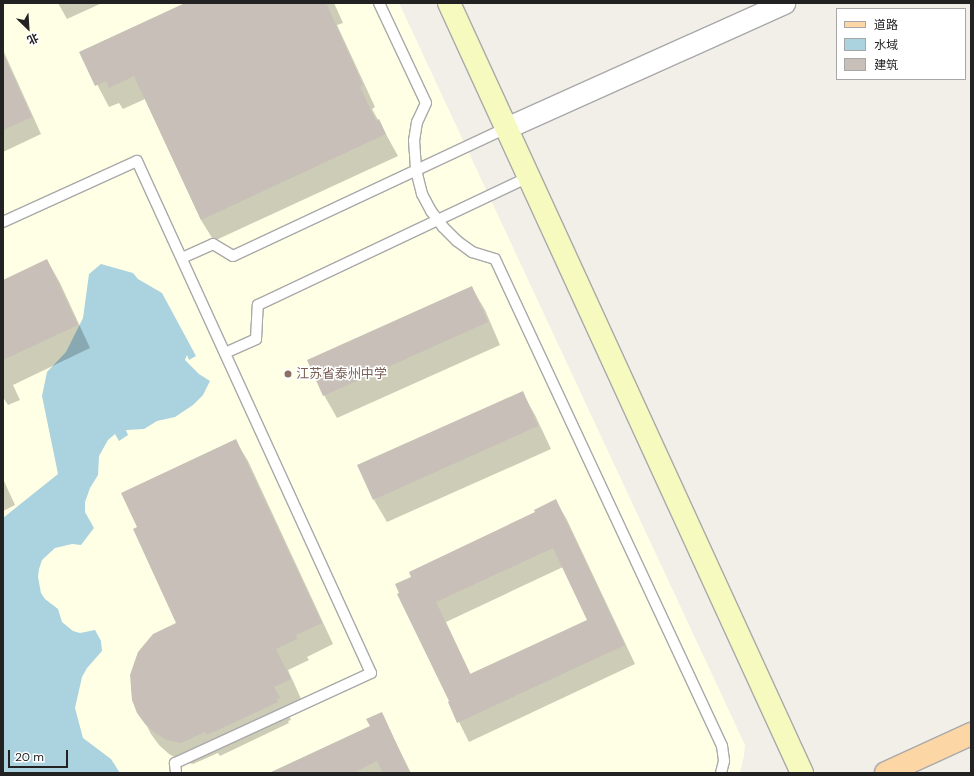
<!DOCTYPE html>
<html>
<head>
<meta charset="utf-8">
<style>
  body { margin:0 }
  #map { position:relative; width:974px; height:776px; overflow:hidden; background:#f2efe9; font-family:"DM Sans","Noto Sans SC",sans-serif }
  div>[style] { position:absolute }
  .education>* { inset:0; background:#ffffe5 }
  .water>* { inset:0; background:#aad3df }
  .shadow>* { inset:0; background:#0003 }
  .building>* { inset:0; background:#c7bfb8 }
  .roads { filter:drop-shadow(1px 0 #a9a9a9) drop-shadow(-1px 0 #a9a9a9) drop-shadow(0 1px #a9a9a9) drop-shadow(0 -1px #a9a9a9) }
  .lane>* { height:10px; margin:-5px; padding:0 5px; transform-origin:5px; border-radius:5px; background:#fff }
  .street>* { height:21px; margin:-10.5px; padding:0 10.5px; transform-origin:10.5px; border-radius:10.5px; background:#fff }
  .secondary>* { height:22px; margin:-11px; padding:0 11px; transform-origin:11px; border-radius:11px; background:#f7fabf }
  .primary>* { height:22px; margin:-11px; padding:0 11px; transform-origin:11px; border-radius:11px; background:#fcd6a4 }
  .dots>* { width:11px; height:11px; translate:-50% -50%; box-sizing:border-box; border:2px solid #fff; border-radius:50% }
  span { translate:-50% -50%; white-space:nowrap; text-align:center; line-height:1.15; -webkit-text-stroke:3px #fff; paint-order:stroke }
  .education-label { font-size:13px; color:#785e54 }
  .left { translate:0 -50%; text-align:left }
  .frame { position:absolute; inset:0; border:4px solid #222; pointer-events:none }
  .legend { position:absolute; left:836px; top:8px; width:130px; height:72px; box-sizing:border-box; background:#fff; border:1px solid #a7a7a7; margin:0; padding:5px 7px; list-style:none; font-size:12px; color:#222 }
  .legend li { display:flex; align-items:center; gap:8px; height:20px }
  .legend b { width:20px; border:1px solid #a7a7a7 }
  .north { position:absolute; left:8px; top:8px; width:40px; height:40px; -webkit-text-stroke:3px #fff; paint-order:stroke; rotate:155deg; font-size:11px; font-weight:700; line-height:16px; text-align:center; color:#222 }
  .north::after { content:''; display:block; margin:auto; width:14px; height:18px; background:#222; clip-path:polygon(50% 0,100% 100%,50% 72%,0 100%) }
  .scale { position:absolute; left:8px; top:750px; width:60px; height:18px; box-sizing:border-box; border:2px solid #222; border-top:0; padding-left:5px; font-size:12px; line-height:14px; white-space:nowrap; color:#222; -webkit-text-stroke:3px #fff; paint-order:stroke }
</style>
</head>
<body>
<div id="map">
  <div class="education">
    <i style="clip-path:polygon(3px 3px,399px 3px,745px 745px,744px 756px,740px 773px,3px 773px)"></i>
  </div>
  <div class="water">
    <i style="clip-path:polygon(101px 264px,133px 273px,138px 279px,162px 293px,196px 356px,189px 360px,187px 355px,185px 360px,199px 374px,210px 381px,203px 395px,193px 405px,175px 417px,157px 421px,144px 429px,126px 430px,128px 435px,119px 441px,115px 434px,108px 440px,99px 456px,98px 475px,90px 488px,85px 502px,85px 512px,94px 528px,81px 545px,72px 544px,55px 548px,42px 560px,39px 569px,38px 577px,41px 593px,45px 599px,58px 609px,62px 622px,73px 631px,80px 633px,95px 630px,101px 641px,102px 651px,87px 668px,82px 677px,75px 708px,83px 738px,111px 759px,120px 773px,3px 773px,3px 518px,58px 474px,42px 396px,47px 372px,66px 352px,83px 318px,89px 274px)"></i>
  </div>
  <div class="shadow">
    <i style="clip-path:polygon(58px 3px,102px 3px,67px 19px)"></i>
    <i style="clip-path:polygon(187px 3px,334px 3px,343px 23px,337px 25px,375px 107px,372px 109px,398px 156px,214px 241px,201px 220px,145px 99px,123px 109px,119px 103px,109px 107px,80px 52px)"></i>
    <i style="clip-path:polygon(3px 50px,41px 134px,3px 152px)"></i>
    <i style="clip-path:polygon(47px 260px,60px 283px,90px 348px,13px 385px,20px 400px,8px 405px,3px 397px,3px 281px)"></i>
    <i style="clip-path:polygon(472px 288px,485px 310px,500px 345px,337px 418px,324px 395px)"></i>
    <i style="clip-path:polygon(522px 392px,535px 415px,551px 449px,387px 522px,374px 500px)"></i>
    <i style="clip-path:polygon(235px 440px,248px 461px,333px 644px,307px 657px,309px 660px,288px 670px,302px 701px,286px 709px,291px 720px,288px 721px,289px 723px,220px 756px,218px 753px,193px 764px,181px 761px,169px 754px,159px 745px,151px 734px,133px 699px,131px 688px,134px 664px,138px 653px,178px 623px)"></i>
    <i style="clip-path:polygon(3px 479px,15px 505px,3px 511px)"></i>
    <i style="clip-path:polygon(evenodd,556px 501px,567px 520px,635px 664px,469px 742px,449px 702px,451px 702px,412px 577px,536px 513px,556px 501px,563px 567px,588px 620px,471px 675px,446px 622px,563px 567px)"></i>
    <i style="clip-path:polygon(381px 713px,411px 773px,274px 773px,371px 726px)"></i>
  </div>
  <div class="building">
    <i style="clip-path:polygon(185px 3px,326px 3px,363px 85px,360px 87px,376px 121px,379px 119px,386px 134px,201px 220px,134px 76px,109px 88px,106px 81px,95px 86px,79px 52px)"></i>
    <i style="clip-path:polygon(3px 54px,32px 117px,3px 130px)"></i>
    <i style="clip-path:polygon(47px 259px,78px 325px,3px 360px,3px 280px)"></i>
    <i style="clip-path:polygon(472px 286px,488px 322px,323px 396px,307px 360px)"></i>
    <i style="clip-path:polygon(523px 391px,538px 426px,373px 500px,357px 465px)"></i>
    <i style="clip-path:polygon(236px 439px,322px 623px,296px 635px,297px 639px,276px 649px,291px 679px,274px 687px,280px 698px,277px 699px,278px 702px,207px 735px,205px 732px,181px 743px,167px 740px,155px 733px,145px 724px,137px 713px,132px 700px,130px 675px,138px 652px,153px 634px,176px 623px,133px 529px,137px 527px,121px 493px)"></i>
    <i style="clip-path:polygon(evenodd,556px 499px,625px 645px,457px 723px,448px 702px,449px 701px,397px 594px,399px 593px,395px 584px,411px 577px,409px 572px,535px 512px,534px 510px,556px 499px,553px 548px,587px 620px,470px 674px,436px 602px,553px 548px)"></i>
    <i style="clip-path:polygon(382px 712px,410px 773px,383px 773px,377px 761px,353px 773px,269px 773px,370px 726px,366px 719px)"></i>
  </div>
  <div class="roads">
    <div class="lane">
      <i style="left:379px;top:3px;width:110px;rotate:64.8deg"></i>
      <i style="left:426px;top:103px;width:21px;rotate:115deg"></i>
      <i style="left:417px;top:122px;width:18px;rotate:99deg"></i>
      <i style="left:414px;top:140px;width:30px;rotate:86deg"></i>
      <i style="left:416px;top:170px;width:25px;rotate:76deg"></i>
      <i style="left:422px;top:194px;width:19px;rotate:62deg"></i>
      <i style="left:431px;top:211px;width:20px;rotate:53deg"></i>
      <i style="left:443px;top:227px;width:20px;rotate:45deg"></i>
      <i style="left:457px;top:241px;width:19px;rotate:36deg"></i>
      <i style="left:472px;top:252px;width:24px;rotate:17deg"></i>
      <i style="left:495px;top:259px;width:537px;rotate:65.01deg"></i>
      <i style="left:722px;top:746px;width:15px;rotate:82deg"></i>
      <i style="left:724px;top:761px;width:12px;rotate:104deg"></i>
      <i style="left:3px;top:222px;width:147px;rotate:-24.5deg"></i>
      <i style="left:137px;top:161px;width:563px;rotate:65.44deg"></i>
      <i style="left:371px;top:673px;width:216px;rotate:155.3deg"></i>
      <i style="left:175px;top:763px;width:10px;rotate:84deg"></i>
      <i style="left:182px;top:258px;width:34px;rotate:-24deg"></i>
      <i style="left:213px;top:244px;width:23px;rotate:31deg"></i>
      <i style="left:233px;top:256px;width:302px;rotate:-25.1deg"></i>
      <i style="left:225px;top:353px;width:34px;rotate:-24deg"></i>
      <i style="left:256px;top:339px;width:34px;rotate:-87deg"></i>
      <i style="left:258px;top:305px;width:300px;rotate:-25.3deg"></i>
    </div>
    <div class="street">
      <i style="left:506px;top:128px;width:305px;rotate:-24.2deg"></i>
    </div>
    <div class="secondary">
      <i style="left:449px;top:3px;width:847px;rotate:65.37deg"></i>
    </div>
    <div class="primary">
      <i style="left:886px;top:773px;width:94px;rotate:-24.6deg"></i>
    </div>
  </div>
  <div class="dots">
    <i style="left:288px;top:374px;background:#8d6e63"></i>
  </div>
  <div class="education-label">
    <span class="left" style="left:296px;top:374px">江苏省泰州中学</span>
  </div>
  <div class="frame"></div>
  <ul class="legend">
  <li><b style="height:5px;background:#fcd6a4"></b>道路</li>
  <li><b style="height:11px;background:#aad3df"></b>水域</li>
  <li><b style="height:11px;background:#c7bfb8"></b>建筑</li>
  </ul>
  <div class="north">北</div>
  <div class="scale">20 m</div>
</div>
</body>
</html>
